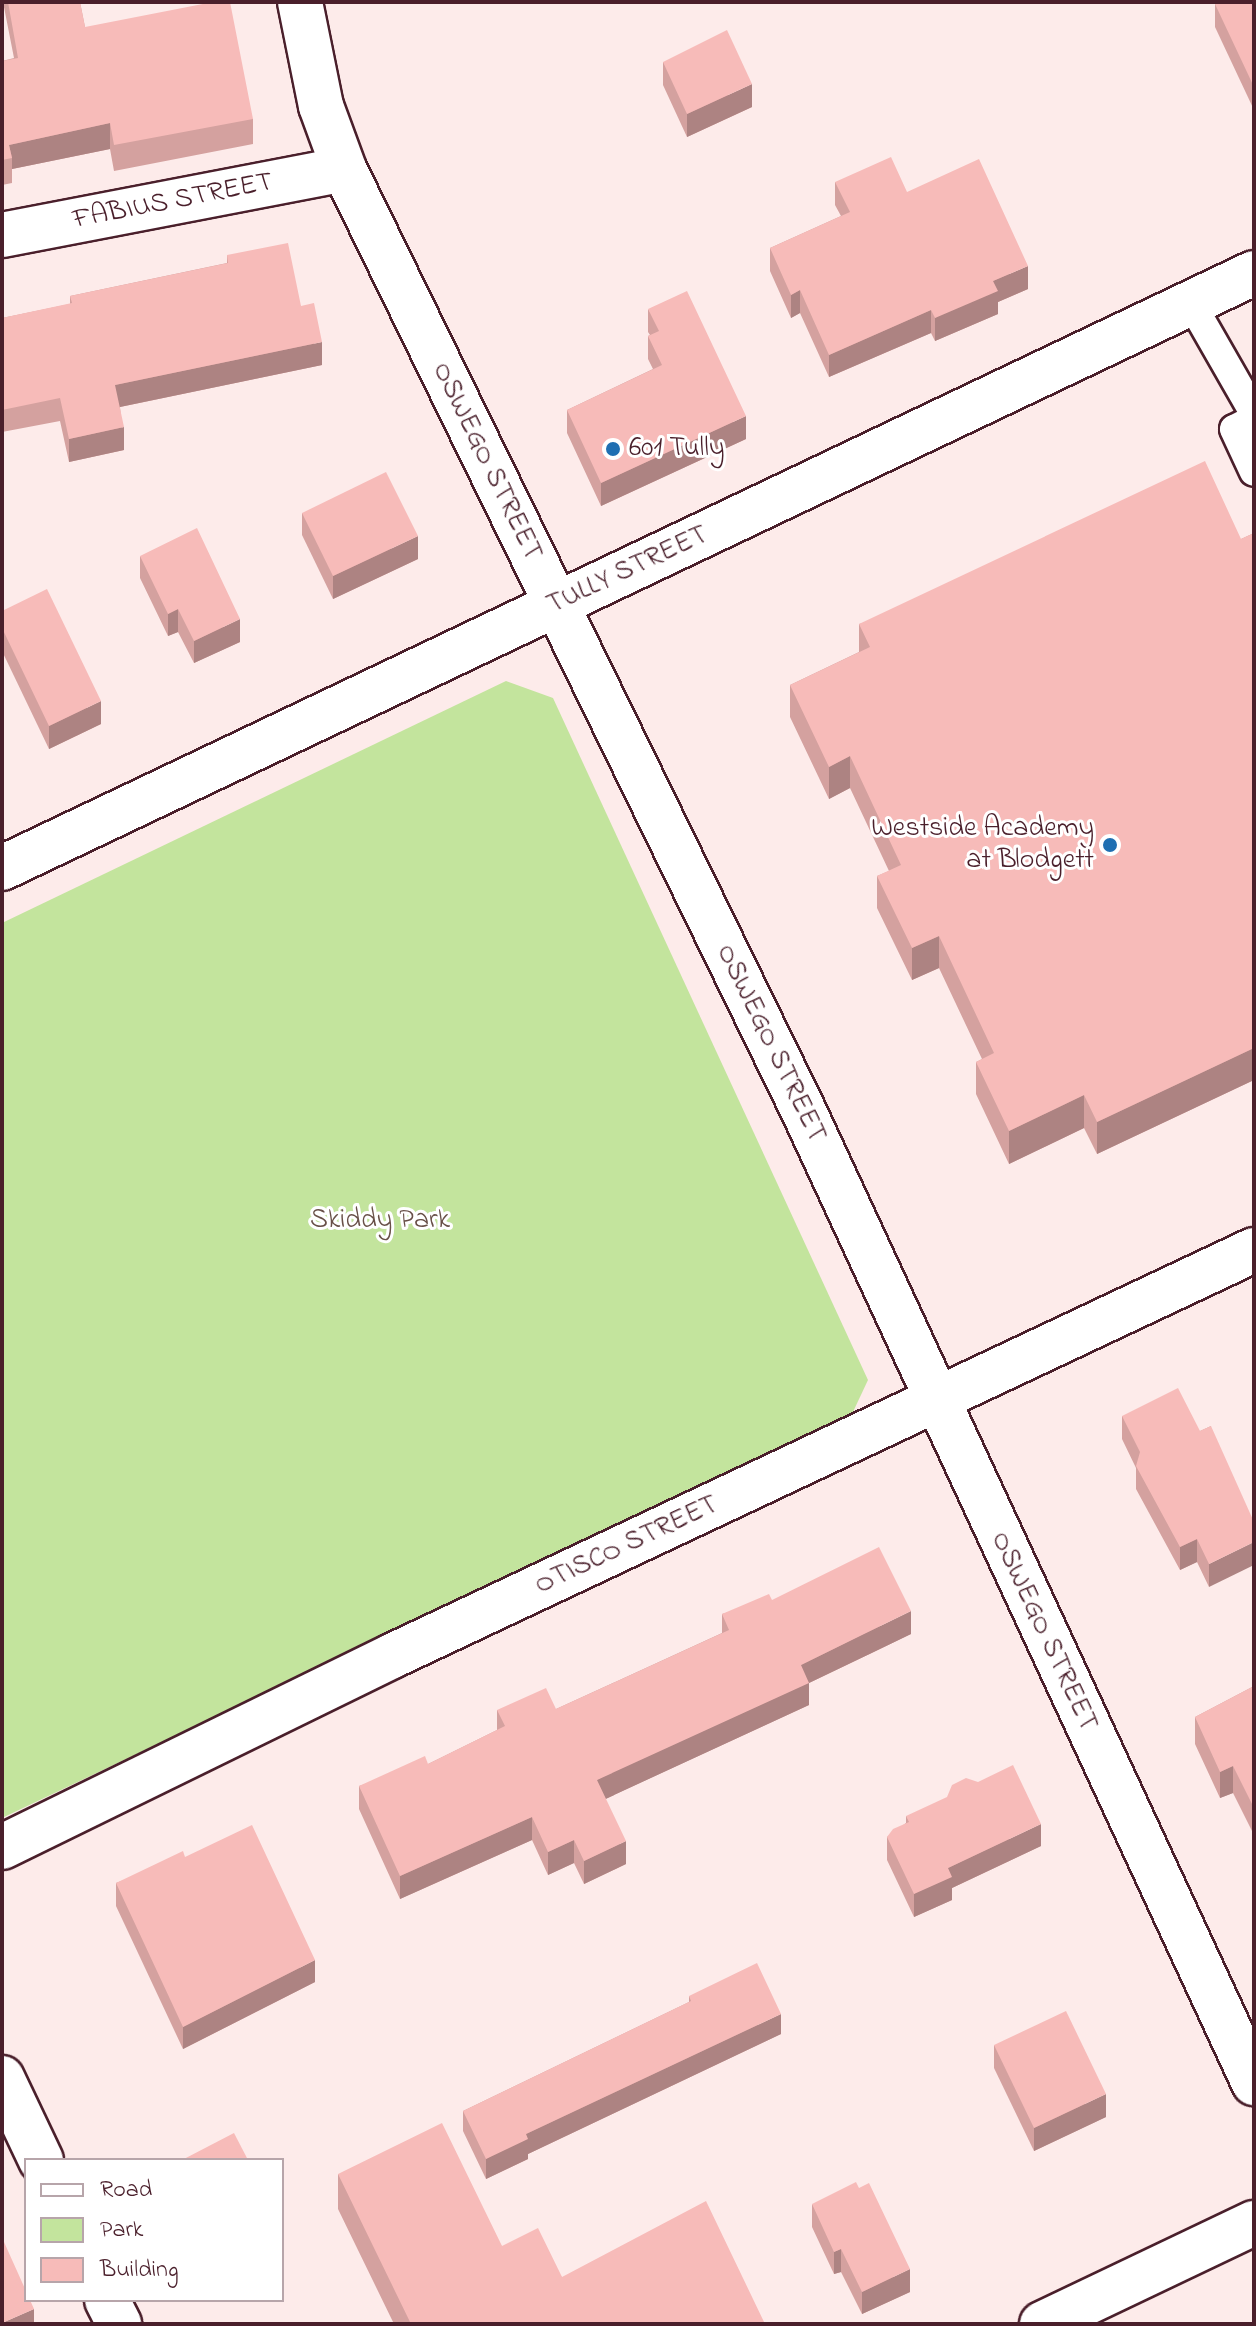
<!DOCTYPE html>
<html>
<head>
<meta charset="utf-8">
<style>
  body { margin:0 }
  #map { position:relative; width:1256px; height:2326px; overflow:hidden; background:#fdebea; font-family:"Indie Flower",sans-serif }
  div>[style] { position:absolute }
  .green>* { inset:0; background:#c3e49d }
  .roads { filter:drop-shadow(2px 0 #4a1f2b) drop-shadow(-2px 0 #4a1f2b) drop-shadow(0 2px #4a1f2b) drop-shadow(0 -2px #4a1f2b) }
  .service>* { height:28px; margin:-14px; padding:0 14px; transform-origin:14px; border-radius:14px; background:#fff }
  .minor>* { height:44px; margin:-22px; padding:0 22px; transform-origin:22px; border-radius:22px; background:#fff }
  .wall>* { inset:0; background:#d4a19f }
  .shaded-wall>* { inset:0; background:#ad8382 }
  .building>* { inset:0; background:#f7bbb9 }
  .dots>* { width:22px; height:22px; translate:-50% -50%; box-sizing:border-box; border:4px solid #fff; border-radius:50% }
  span { translate:-50% -50%; white-space:nowrap; text-align:center; line-height:1.15; -webkit-text-stroke:6px #fff; paint-order:stroke }
  .street-label { font-size:28px; color:#4a1f2b }
  .poi-label { font-size:28px; color:#4a1f2b }
  .left { translate:0 -50%; text-align:left }
  .right { translate:-100% -50%; text-align:right }
  .park-label { font-size:28px; color:#685048 }
  .frame { position:absolute; inset:0; border:4px solid #4a1f2b; pointer-events:none }
  .legend { position:absolute; left:24px; top:2158px; width:260px; height:144px; box-sizing:border-box; background:#fff; border:2px solid #b7a5aa; margin:0; padding:10px 14px; list-style:none; font-size:24px; color:#4a1f2b }
  .legend li { display:flex; align-items:center; gap:16px; height:40px }
  .legend b { width:40px; border:2px solid #b7a5aa }
</style>
</head>
<body>
<div id="map">
  <div class="green">
    <i style="clip-path:polygon(506px 681px,553px 698px,868px 1380px,852px 1414px,2px 1818px,2px 923px)"></i>
  </div>
  <div class="roads">
    <div class="service">
      <i style="left:1191px;top:303px;width:127px;rotate:60.2deg"></i>
      <i style="left:1254px;top:419px;width:22px;rotate:153deg"></i>
      <i style="left:1234px;top:429px;width:47px;rotate:65.1deg"></i>
    </div>
    <div class="minor">
      <i style="left:300px;top:2px;width:106px;rotate:78.6deg"></i>
      <i style="left:321px;top:106px;width:67px;rotate:69.9deg"></i>
      <i style="left:344px;top:169px;width:1054px;rotate:63.99deg"></i>
      <i style="left:806px;top:1116px;width:1066px;rotate:65.14deg"></i>
      <i style="left:2px;top:235px;width:348px;rotate:-10.9deg"></i>
      <i style="left:2px;top:868px;width:1386px;rotate:-25.42deg"></i>
      <i style="left:2px;top:1847px;width:434px;rotate:-26.1deg"></i>
      <i style="left:392px;top:1656px;width:953px;rotate:-25.22deg"></i>
      <i style="left:2px;top:2078px;width:91px;rotate:64.6deg"></i>
      <i style="left:107px;top:2300px;width:27px;rotate:63deg"></i>
      <i style="left:1042px;top:2324px;width:235px;rotate:-25.5deg"></i>
    </div>
  </div>
  <div class="wall">
    <i style="clip-path:polygon(3px 2px,80px 2px,85px 27px,253px 119px,253px 144px,114px 171px,110px 149px,12px 169px,12px 183px,2px 185px,2px 61px,14px 58px)"></i>
    <i style="clip-path:polygon(1254px 2px,1254px 110px,1215px 27px,1215px 4px)"></i>
    <i style="clip-path:polygon(663px 62px,752px 107px,687px 137px,663px 85px)"></i>
    <i style="clip-path:polygon(835px 182px,907px 192px,1028px 289px,998px 302px,998px 314px,935px 341px,931px 333px,829px 377px,800px 313px,791px 318px,770px 271px,770px 248px,841px 216px,835px 205px)"></i>
    <i style="clip-path:polygon(227px 255px,301px 306px,322px 365px,120px 407px,124px 450px,69px 462px,60px 421px,2px 432px,2px 318px,70px 304px,70px 296px,227px 263px)"></i>
    <i style="clip-path:polygon(648px 309px,746px 439px,601px 506px,567px 433px,567px 410px,653px 369px,648px 359px,648px 336px,650px 335px,648px 332px)"></i>
    <i style="clip-path:polygon(302px 513px,418px 559px,333px 599px,302px 535px)"></i>
    <i style="clip-path:polygon(1254px 533px,1254px 1080px,1097px 1154px,1084px 1128px,1009px 1164px,976px 1094px,976px 1062px,982px 1059px,939px 968px,912px 980px,877px 908px,877px 876px,889px 871px,850px 788px,829px 799px,790px 717px,790px 685px,859px 652px,859px 624px,1241px 539px)"></i>
    <i style="clip-path:polygon(140px 556px,240px 642px,194px 663px,178px 632px,168px 636px,140px 578px)"></i>
    <i style="clip-path:polygon(2px 611px,101px 724px,49px 749px,2px 651px)"></i>
    <i style="clip-path:polygon(1122px 1416px,1200px 1431px,1211px 1426px,1209px 1587px,1197px 1562px,1180px 1570px,1136px 1489px,1136px 1468px,1122px 1439px)"></i>
    <i style="clip-path:polygon(772px 1600px,911px 1634px,809px 1683px,809px 1705px,605px 1799px,626px 1864px,584px 1884px,574px 1863px,548px 1875px,532px 1840px,400px 1899px,359px 1809px,359px 1786px,428px 1764px,497px 1730px,497px 1710px,556px 1709px,722px 1633px,722px 1614px)"></i>
    <i style="clip-path:polygon(1254px 1686px,1254px 1835px,1233px 1793px,1220px 1798px,1195px 1744px,1195px 1717px)"></i>
    <i style="clip-path:polygon(906px 1816px,1041px 1846px,952px 1888px,952px 1900px,914px 1917px,887px 1860px,887px 1837px,906px 1823px)"></i>
    <i style="clip-path:polygon(185px 1857px,315px 1982px,183px 2049px,116px 1906px,116px 1883px)"></i>
    <i style="clip-path:polygon(689px 1996px,781px 2034px,528px 2154px,528px 2159px,486px 2179px,463px 2131px,463px 2111px,689px 2002px)"></i>
    <i style="clip-path:polygon(994px 2045px,1106px 2117px,1034px 2151px,994px 2068px)"></i>
    <i style="clip-path:polygon(338px 2174px,502px 2246px,562px 2277px,765px 2324px,394px 2324px,338px 2209px)"></i>
    <i style="clip-path:polygon(812px 2204px,910px 2292px,862px 2314px,841px 2272px,834px 2274px,812px 2227px)"></i>
  </div>
  <div class="shaded-wall">
    <i style="clip-path:polygon(752px 84px,752px 107px,687px 137px,687px 114px)"></i>
    <i style="clip-path:polygon(110px 123px,110px 149px,12px 169px,12px 158px,9px 145px)"></i>
    <i style="clip-path:polygon(1028px 266px,1028px 289px,998px 302px,998px 314px,935px 341px,935px 318px,993px 281px)"></i>
    <i style="clip-path:polygon(800px 290px,800px 313px,791px 318px,791px 295px)"></i>
    <i style="clip-path:polygon(931px 310px,931px 333px,829px 377px,829px 355px)"></i>
    <i style="clip-path:polygon(322px 342px,322px 365px,115px 408px,115px 385px)"></i>
    <i style="clip-path:polygon(746px 416px,746px 439px,601px 506px,601px 483px)"></i>
    <i style="clip-path:polygon(124px 427px,124px 450px,69px 462px,69px 439px)"></i>
    <i style="clip-path:polygon(418px 536px,418px 559px,333px 599px,333px 576px)"></i>
    <i style="clip-path:polygon(178px 609px,178px 632px,168px 636px,168px 614px)"></i>
    <i style="clip-path:polygon(240px 619px,240px 642px,194px 663px,194px 641px)"></i>
    <i style="clip-path:polygon(101px 701px,101px 724px,49px 749px,49px 726px)"></i>
    <i style="clip-path:polygon(850px 756px,850px 788px,829px 799px,829px 767px)"></i>
    <i style="clip-path:polygon(939px 936px,939px 968px,912px 980px,912px 948px)"></i>
    <i style="clip-path:polygon(1254px 1048px,1254px 1080px,1097px 1154px,1097px 1122px)"></i>
    <i style="clip-path:polygon(1084px 1095px,1084px 1128px,1009px 1164px,1009px 1131px)"></i>
    <i style="clip-path:polygon(1197px 1539px,1197px 1562px,1180px 1570px,1180px 1547px)"></i>
    <i style="clip-path:polygon(1254px 1542px,1254px 1565px,1209px 1587px,1209px 1564px)"></i>
    <i style="clip-path:polygon(911px 1611px,911px 1634px,809px 1683px,809px 1705px,597px 1803px,597px 1780px,801px 1665px)"></i>
    <i style="clip-path:polygon(1233px 1766px,1233px 1793px,1220px 1798px,1220px 1772px)"></i>
    <i style="clip-path:polygon(532px 1817px,532px 1840px,400px 1899px,400px 1876px)"></i>
    <i style="clip-path:polygon(1041px 1824px,1041px 1846px,952px 1888px,952px 1900px,914px 1917px,914px 1894px,948px 1868px)"></i>
    <i style="clip-path:polygon(574px 1840px,574px 1863px,548px 1875px,548px 1852px)"></i>
    <i style="clip-path:polygon(626px 1841px,626px 1864px,584px 1884px,584px 1861px)"></i>
    <i style="clip-path:polygon(315px 1960px,315px 1982px,183px 2049px,183px 2027px)"></i>
    <i style="clip-path:polygon(781px 2014px,781px 2034px,528px 2154px,528px 2159px,486px 2179px,486px 2159px,526px 2134px)"></i>
    <i style="clip-path:polygon(1106px 2094px,1106px 2117px,1034px 2151px,1034px 2128px)"></i>
    <i style="clip-path:polygon(841px 2249px,841px 2272px,834px 2274px,834px 2252px)"></i>
    <i style="clip-path:polygon(910px 2269px,910px 2292px,862px 2314px,862px 2292px)"></i>
    <i style="clip-path:polygon(34px 2309px,34px 2324px,2px 2324px,2px 2323px)"></i>
  </div>
  <div class="building">
    <i style="clip-path:polygon(8px 2px,80px 2px,85px 27px,213px 2px,230px 2px,253px 119px,114px 145px,110px 123px,9px 145px,12px 158px,2px 160px,2px 61px,18px 58px)"></i>
    <i style="clip-path:polygon(1219px 2px,1254px 2px,1254px 87px,1215px 4px)"></i>
    <i style="clip-path:polygon(727px 30px,752px 84px,687px 114px,663px 62px)"></i>
    <i style="clip-path:polygon(891px 157px,907px 192px,979px 159px,1028px 266px,993px 281px,998px 291px,935px 318px,931px 310px,829px 355px,800px 290px,791px 295px,770px 248px,850px 212px,835px 182px)"></i>
    <i style="clip-path:polygon(288px 243px,301px 306px,314px 303px,322px 342px,115px 385px,124px 427px,69px 439px,60px 398px,2px 410px,2px 318px,72px 303px,70px 296px,228px 263px,227px 255px)"></i>
    <i style="clip-path:polygon(687px 291px,746px 416px,601px 483px,567px 410px,662px 365px,648px 336px,659px 331px,648px 309px)"></i>
    <i style="clip-path:polygon(1205px 461px,1241px 539px,1254px 533px,1254px 1048px,1097px 1122px,1084px 1095px,1009px 1131px,976px 1062px,994px 1053px,939px 936px,912px 948px,877px 876px,901px 865px,850px 756px,829px 767px,790px 685px,870px 647px,859px 624px)"></i>
    <i style="clip-path:polygon(386px 472px,418px 536px,333px 576px,302px 513px)"></i>
    <i style="clip-path:polygon(197px 528px,240px 619px,194px 641px,178px 609px,168px 614px,140px 556px)"></i>
    <i style="clip-path:polygon(47px 589px,101px 701px,49px 726px,2px 628px,2px 611px)"></i>
    <i style="clip-path:polygon(1178px 1388px,1200px 1431px,1211px 1426px,1254px 1522px,1254px 1542px,1209px 1564px,1197px 1539px,1180px 1547px,1136px 1466px,1140px 1452px,1122px 1416px)"></i>
    <i style="clip-path:polygon(879px 1547px,911px 1611px,801px 1665px,809px 1683px,597px 1780px,626px 1841px,584px 1861px,574px 1840px,548px 1852px,532px 1817px,400px 1876px,359px 1786px,425px 1756px,428px 1764px,505px 1726px,497px 1710px,546px 1688px,556px 1709px,729px 1630px,722px 1614px,769px 1594px,772px 1600px)"></i>
    <i style="clip-path:polygon(1254px 1686px,1254px 1808px,1233px 1766px,1220px 1772px,1195px 1717px)"></i>
    <i style="clip-path:polygon(1013px 1765px,1041px 1824px,948px 1868px,952px 1877px,914px 1894px,887px 1837px,893px 1829px,909px 1822px,906px 1816px,947px 1797px,952px 1785px,966px 1778px,978px 1782px)"></i>
    <i style="clip-path:polygon(252px 1825px,315px 1960px,183px 2027px,116px 1883px,183px 1851px,185px 1857px)"></i>
    <i style="clip-path:polygon(757px 1963px,781px 2014px,526px 2134px,528px 2139px,486px 2159px,463px 2111px,691px 2001px,689px 1996px)"></i>
    <i style="clip-path:polygon(1066px 2011px,1106px 2094px,1034px 2128px,994px 2045px)"></i>
    <i style="clip-path:polygon(442px 2123px,502px 2246px,538px 2228px,562px 2277px,706px 2201px,765px 2324px,411px 2324px,338px 2174px)"></i>
    <i style="clip-path:polygon(234px 2133px,248px 2160px,182px 2160px)"></i>
    <i style="clip-path:polygon(856px 2182px,859px 2188px,869px 2183px,910px 2269px,862px 2292px,841px 2249px,834px 2252px,812px 2204px)"></i>
    <i style="clip-path:polygon(4px 2242px,26px 2291px,26px 2300px,30px 2300px,34px 2309px,2px 2323px,2px 2243px)"></i>
  </div>
  <div class="dots">
    <i style="left:613px;top:449px;background:#1f6fb2"></i>
    <i style="left:1110px;top:845px;background:#1f6fb2"></i>
  </div>
  <div class="street-label">
    <span style="left:173px;top:202px;rotate:-11deg">FABIUS STREET</span>
    <span style="left:486px;top:462px;rotate:64deg">OSWEGO STREET</span>
    <span style="left:628px;top:571px;rotate:-25deg">TULLY STREET</span>
    <span style="left:770px;top:1044px;rotate:64deg">OSWEGO STREET</span>
    <span style="left:627px;top:1546px;rotate:-25deg">OTISCO STREET</span>
    <span style="left:1043px;top:1632px;rotate:65deg">OSWEGO STREET</span>
  </div>
  <div class="poi-label">
    <span class="left" style="left:629px;top:449px">601 Tully</span>
    <span class="right" style="left:1094px;top:845px">Westside Academy<br>at Blodgett</span>
  </div>
  <div class="park-label">
    <span style="left:380px;top:1221px">Skiddy Park</span>
  </div>
  <div class="frame"></div>
  <ul class="legend">
  <li><b style="height:10px;background:#fff"></b>Road</li>
  <li><b style="height:22px;background:#c3e49d"></b>Park</li>
  <li><b style="height:22px;background:#f7bbb9"></b>Building</li>
  </ul>
</div>
</body>
</html>
